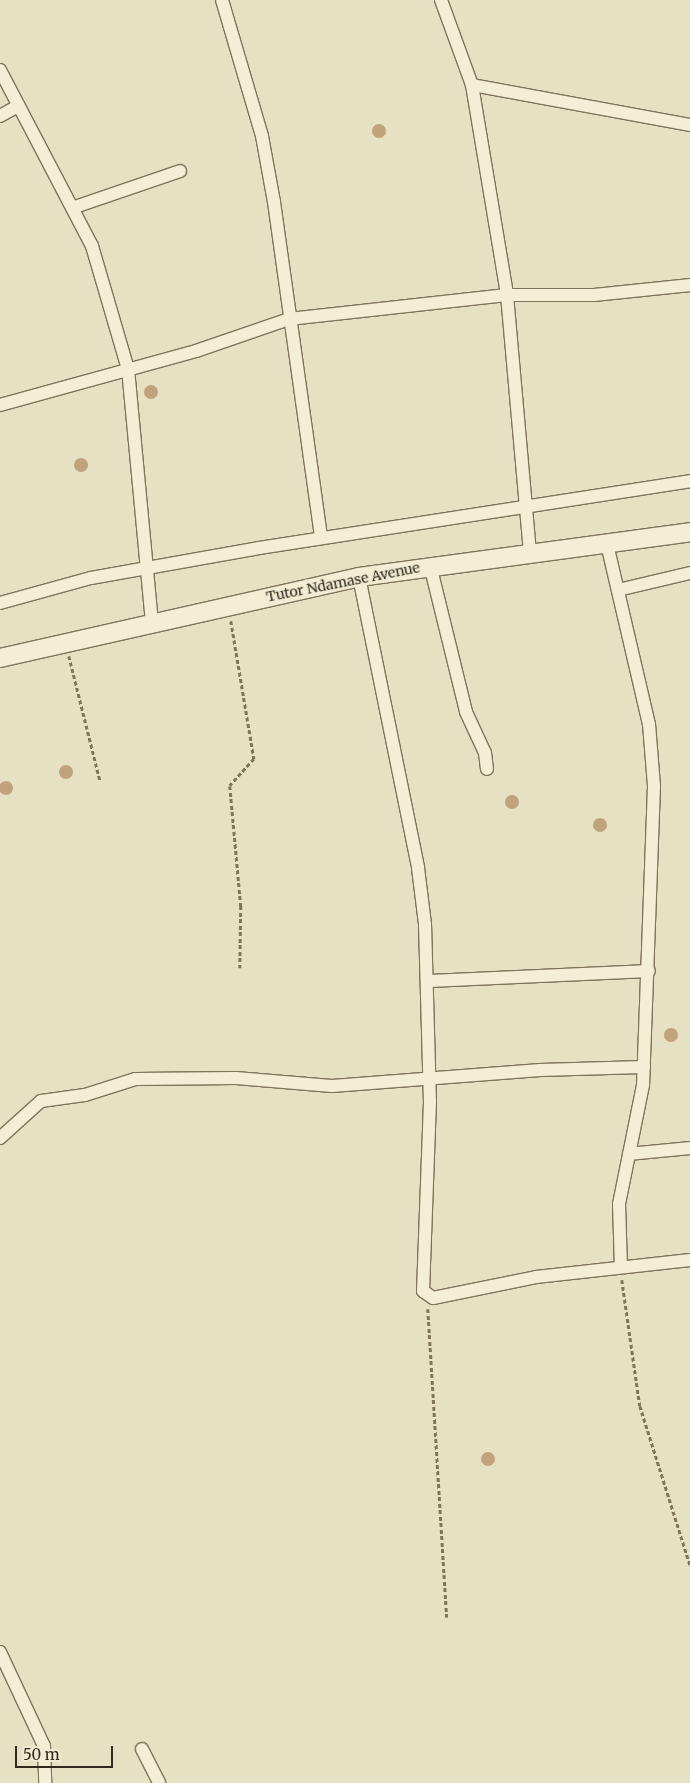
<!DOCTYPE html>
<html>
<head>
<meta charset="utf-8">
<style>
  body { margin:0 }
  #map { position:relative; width:690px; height:1783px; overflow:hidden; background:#e7e1c3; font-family:Merriweather,serif }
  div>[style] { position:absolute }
  .building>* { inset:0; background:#c0a27d }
  .round { border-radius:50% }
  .path>* { height:2.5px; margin-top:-1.25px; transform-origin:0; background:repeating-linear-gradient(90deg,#7f735c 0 4px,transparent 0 6.5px) }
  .roads { filter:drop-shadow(1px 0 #7f735c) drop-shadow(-1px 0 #7f735c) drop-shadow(0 1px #7f735c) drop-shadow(0 -1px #7f735c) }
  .street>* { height:12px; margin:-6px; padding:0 6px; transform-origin:6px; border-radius:6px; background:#f3eed4 }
  .secondary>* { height:18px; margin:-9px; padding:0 9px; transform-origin:9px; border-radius:9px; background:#f3eed4 }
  span { translate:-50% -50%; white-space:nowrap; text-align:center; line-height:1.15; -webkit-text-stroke:4.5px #f0ebd1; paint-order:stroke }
  .street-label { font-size:14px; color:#302a1e }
  .scale { position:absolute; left:15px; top:1746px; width:98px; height:22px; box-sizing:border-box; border:2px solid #302a1e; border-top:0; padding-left:6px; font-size:15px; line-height:18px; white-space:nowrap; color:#302a1e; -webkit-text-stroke:4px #f0ebd1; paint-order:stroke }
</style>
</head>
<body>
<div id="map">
  <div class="building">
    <i class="round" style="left:372px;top:124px;width:14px;height:14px"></i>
    <i class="round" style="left:144px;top:385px;width:14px;height:14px"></i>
    <i class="round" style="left:74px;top:458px;width:14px;height:14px"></i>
    <i class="round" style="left:59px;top:765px;width:14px;height:14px"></i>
    <i class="round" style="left:-1px;top:781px;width:14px;height:14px"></i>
    <i class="round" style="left:505px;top:795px;width:14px;height:14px"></i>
    <i class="round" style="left:593px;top:818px;width:14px;height:14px"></i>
    <i class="round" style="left:664px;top:1028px;width:14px;height:14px"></i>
    <i class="round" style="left:481px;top:1452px;width:14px;height:14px"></i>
  </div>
  <div class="path">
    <i style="left:231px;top:621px;width:140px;rotate:80.5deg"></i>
    <i style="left:254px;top:759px;width:36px;rotate:132deg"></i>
    <i style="left:230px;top:786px;width:121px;rotate:84.8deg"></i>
    <i style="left:241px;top:906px;width:62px;rotate:90.9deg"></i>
    <i style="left:69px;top:656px;width:128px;rotate:76deg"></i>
    <i style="left:622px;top:1280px;width:127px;rotate:81.9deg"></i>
    <i style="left:640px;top:1406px;width:167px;rotate:72.5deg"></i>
    <i style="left:428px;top:1309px;width:309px;rotate:86.5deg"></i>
  </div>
  <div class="roads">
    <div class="street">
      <i style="left:222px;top:0;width:142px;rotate:73.6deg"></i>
      <i style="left:262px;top:136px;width:67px;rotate:79.7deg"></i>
      <i style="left:274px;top:202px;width:339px;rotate:82deg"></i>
      <i style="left:441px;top:0;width:90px;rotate:70deg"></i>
      <i style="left:472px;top:85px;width:213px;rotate:80.5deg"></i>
      <i style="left:507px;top:295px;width:260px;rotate:84.9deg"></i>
      <i style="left:0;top:70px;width:199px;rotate:62.4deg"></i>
      <i style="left:92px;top:246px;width:128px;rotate:73.7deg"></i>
      <i style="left:128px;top:369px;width:254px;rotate:84.6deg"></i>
      <i style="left:472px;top:85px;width:222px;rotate:10.4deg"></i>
      <i style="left:0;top:116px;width:21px;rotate:-29deg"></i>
      <i style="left:75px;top:207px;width:111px;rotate:-18.9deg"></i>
      <i style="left:0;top:405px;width:203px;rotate:-15.4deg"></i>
      <i style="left:196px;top:351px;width:98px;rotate:-19deg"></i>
      <i style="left:289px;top:319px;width:219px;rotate:-6.3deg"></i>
      <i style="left:507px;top:295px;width:87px"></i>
      <i style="left:594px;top:295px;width:97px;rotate:-5.9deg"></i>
      <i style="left:607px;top:544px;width:185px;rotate:76.9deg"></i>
      <i style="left:649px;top:724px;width:62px;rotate:85.4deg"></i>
      <i style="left:654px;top:786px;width:299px;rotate:92.1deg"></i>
      <i style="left:643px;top:1085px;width:121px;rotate:101.4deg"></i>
      <i style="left:619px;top:1204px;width:62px;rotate:88.2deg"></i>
      <i style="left:430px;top:565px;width:151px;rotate:76.2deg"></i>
      <i style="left:466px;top:712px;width:45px;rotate:65.1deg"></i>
      <i style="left:485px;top:753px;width:16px;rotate:83deg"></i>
      <i style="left:359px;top:577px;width:297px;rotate:78.5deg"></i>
      <i style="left:418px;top:868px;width:56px;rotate:82.9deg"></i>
      <i style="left:425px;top:924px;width:177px;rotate:88.4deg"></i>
      <i style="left:430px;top:1101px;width:190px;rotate:92.1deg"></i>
      <i style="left:423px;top:1291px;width:12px;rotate:35deg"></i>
      <i style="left:433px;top:1298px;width:105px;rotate:-11.5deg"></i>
      <i style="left:536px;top:1277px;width:155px;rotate:-6.3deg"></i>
      <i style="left:618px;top:590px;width:74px;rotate:-13.3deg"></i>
      <i style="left:0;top:603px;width:94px;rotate:-15.4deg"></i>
      <i style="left:91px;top:578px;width:171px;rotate:-10.1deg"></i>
      <i style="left:259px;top:548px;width:436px;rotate:-8.8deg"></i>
      <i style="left:430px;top:981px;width:219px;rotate:-2.6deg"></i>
      <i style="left:0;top:1138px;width:55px;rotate:-42.1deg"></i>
      <i style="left:41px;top:1101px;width:44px;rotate:-7.8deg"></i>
      <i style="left:85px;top:1095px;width:52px;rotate:-17.7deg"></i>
      <i style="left:135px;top:1079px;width:101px;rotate:-0.6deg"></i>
      <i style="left:236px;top:1078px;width:96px;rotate:4.8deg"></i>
      <i style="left:332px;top:1086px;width:209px;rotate:-4.4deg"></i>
      <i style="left:540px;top:1070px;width:104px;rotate:-1.7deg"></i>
      <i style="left:629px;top:1154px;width:61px;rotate:-5.6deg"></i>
      <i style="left:0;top:1652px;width:104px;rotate:64.9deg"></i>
      <i style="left:44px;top:1746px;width:37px;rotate:88deg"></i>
      <i style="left:142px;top:1749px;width:38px;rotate:63deg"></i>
    </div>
    <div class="secondary">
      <i style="left:0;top:658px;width:368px;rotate:-12.7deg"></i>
      <i style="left:359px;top:577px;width:334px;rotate:-7.7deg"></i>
    </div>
  </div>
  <div class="street-label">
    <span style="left:343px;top:582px;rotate:-11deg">Tutor Ndamase Avenue</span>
  </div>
  <div class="scale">50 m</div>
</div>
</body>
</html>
